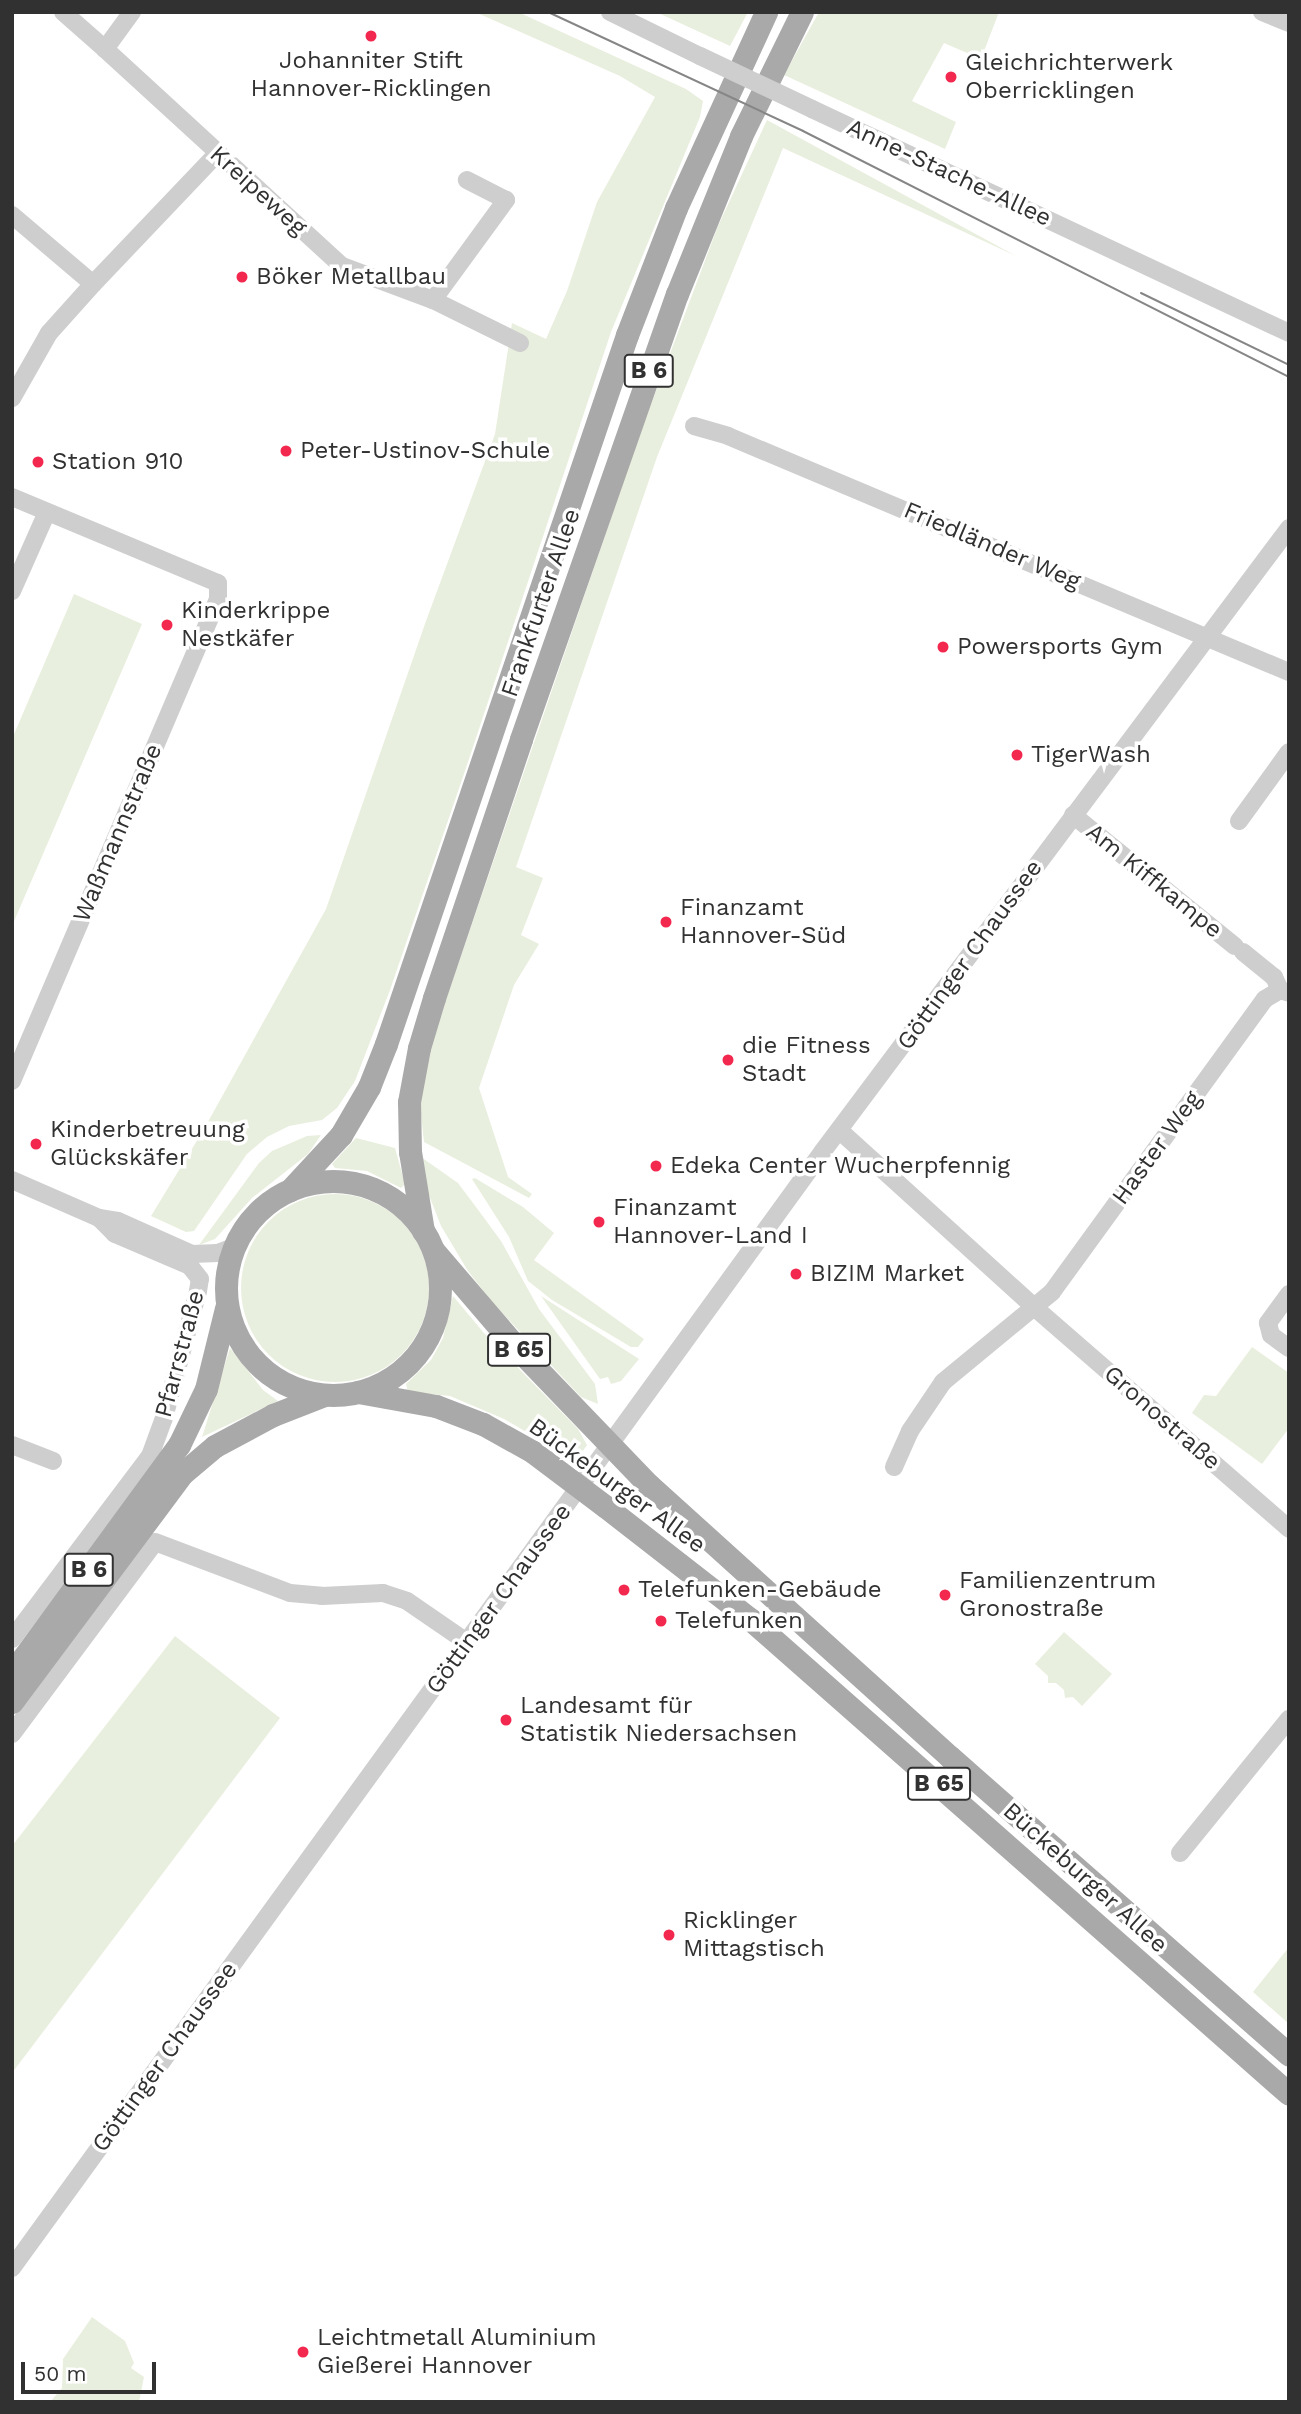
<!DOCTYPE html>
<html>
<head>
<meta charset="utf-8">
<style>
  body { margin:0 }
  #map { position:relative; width:1301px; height:2414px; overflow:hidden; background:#fff; font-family:"Work Sans",sans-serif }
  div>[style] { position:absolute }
  .green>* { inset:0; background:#e9efde }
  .round { border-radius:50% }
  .minor>* { height:18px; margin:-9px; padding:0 9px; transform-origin:9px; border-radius:9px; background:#cecece }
  .major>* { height:23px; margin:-11.5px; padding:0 11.5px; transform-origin:11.5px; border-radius:11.5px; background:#a9a9a9 }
  .major>.ring { margin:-11.5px; padding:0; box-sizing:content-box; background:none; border:23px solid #a9a9a9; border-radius:50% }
  .tram>* { height:2px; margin:-1px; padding:0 1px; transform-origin:1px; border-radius:1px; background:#868686 }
  .minor-bridge>* { height:18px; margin:-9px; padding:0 9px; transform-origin:9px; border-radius:9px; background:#cecece }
  .dots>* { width:19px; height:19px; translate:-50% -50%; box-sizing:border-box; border:4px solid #fff; border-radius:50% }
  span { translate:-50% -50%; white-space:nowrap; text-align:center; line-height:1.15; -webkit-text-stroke:7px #fff; paint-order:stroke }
  .shield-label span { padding:2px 5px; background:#fff; border:2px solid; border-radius:5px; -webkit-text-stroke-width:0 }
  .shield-label { font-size:23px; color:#313131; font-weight:700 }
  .poi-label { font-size:24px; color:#313131 }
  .left { translate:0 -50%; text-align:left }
  .street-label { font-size:24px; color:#313131 }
  .frame { position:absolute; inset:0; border:14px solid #313131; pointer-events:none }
  .scale { position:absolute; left:21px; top:2362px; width:135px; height:32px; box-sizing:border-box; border:4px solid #313131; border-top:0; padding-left:9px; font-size:21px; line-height:24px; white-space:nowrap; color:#313131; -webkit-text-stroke:5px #fff; paint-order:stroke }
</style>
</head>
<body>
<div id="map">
  <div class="green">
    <i style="clip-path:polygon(475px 12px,518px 12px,686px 89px,703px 101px,700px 117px,611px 332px,466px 768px,390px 990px,355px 1081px,337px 1108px,322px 1120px,289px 1126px,267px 1137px,247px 1154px,194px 1231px,186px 1232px,151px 1216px,204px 1129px,326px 909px,426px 621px,495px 434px,512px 323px,546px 339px,567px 291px,597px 202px,655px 97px,620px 76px)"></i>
    <i style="clip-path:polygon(656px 12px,748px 12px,730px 46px)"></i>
    <i style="clip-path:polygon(819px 12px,999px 12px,981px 59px,944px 43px,912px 101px,956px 122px,945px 149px,784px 75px)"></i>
    <i style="clip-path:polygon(767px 120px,1016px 256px,783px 148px,657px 457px,516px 867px,543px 878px,521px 935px,539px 944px,514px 985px,479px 1088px,508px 1177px,532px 1194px,529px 1198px,424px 1142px,420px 1106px,427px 1055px,639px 436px,718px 226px)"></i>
    <i style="clip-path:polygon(74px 594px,142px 624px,12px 926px,12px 739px)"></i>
    <i style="clip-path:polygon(321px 1135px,308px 1154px,252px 1198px,215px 1239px,199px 1245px,259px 1163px,272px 1151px,307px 1136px)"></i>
    <i style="clip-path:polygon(356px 1138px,395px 1148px,405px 1184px,401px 1188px,367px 1171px,335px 1168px,332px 1164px)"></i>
    <i style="clip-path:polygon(421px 1157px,458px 1183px,479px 1211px,501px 1241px,539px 1309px,595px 1384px,598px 1404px,581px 1397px,492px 1302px,468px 1271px,441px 1226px,427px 1190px)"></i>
    <i style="clip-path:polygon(475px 1178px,523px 1207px,554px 1233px,534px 1260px,644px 1339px,638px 1347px,631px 1347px,552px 1300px,528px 1281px,509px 1237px,472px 1179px)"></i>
    <i class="round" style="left:241px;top:1194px;width:188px;height:188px"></i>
    <i style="clip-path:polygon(453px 1296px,484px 1333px,578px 1429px,587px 1445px,576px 1461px,504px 1419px,450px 1396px,408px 1392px,406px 1384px,431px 1360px,443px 1338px)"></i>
    <i style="clip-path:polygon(541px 1296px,639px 1359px,621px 1381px,611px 1384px,608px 1377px,600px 1379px)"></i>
    <i style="clip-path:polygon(1252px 1347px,1289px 1373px,1289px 1428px,1262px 1464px,1192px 1413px,1204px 1395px,1216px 1396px)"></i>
    <i style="clip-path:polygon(230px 1348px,263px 1390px,278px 1401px,202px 1437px)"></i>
    <i style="clip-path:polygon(1064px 1632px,1112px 1674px,1082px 1706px,1073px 1697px,1065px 1698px,1064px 1690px,1056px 1683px,1048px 1683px,1048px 1676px,1035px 1664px)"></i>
    <i style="clip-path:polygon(175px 1636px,280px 1718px,12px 2073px,12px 1846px)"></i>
    <i style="clip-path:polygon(1289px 1947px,1289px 2024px,1253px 1992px)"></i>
    <i style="clip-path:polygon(92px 2317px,125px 2341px,134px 2363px,131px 2368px,144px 2377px,139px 2402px,50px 2402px,62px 2388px,63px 2359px)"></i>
  </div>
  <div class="minor">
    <i style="left:63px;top:12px;width:56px;rotate:41.4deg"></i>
    <i style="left:132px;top:12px;width:46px;rotate:126.1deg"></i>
    <i style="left:105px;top:49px;width:321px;rotate:42.5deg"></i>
    <i style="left:342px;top:266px;width:97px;rotate:20.5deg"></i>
    <i style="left:433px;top:300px;width:97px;rotate:26.3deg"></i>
    <i style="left:610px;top:12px;width:100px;rotate:26.1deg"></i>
    <i style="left:1262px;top:12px;width:29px;rotate:22deg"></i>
    <i style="left:812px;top:109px;width:527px;rotate:25.15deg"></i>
    <i style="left:12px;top:215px;width:106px;rotate:40.4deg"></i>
    <i style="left:93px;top:284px;width:66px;rotate:131.9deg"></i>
    <i style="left:49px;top:333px;width:75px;rotate:119.6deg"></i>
    <i style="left:93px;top:284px;width:180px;rotate:-46.4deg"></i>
    <i style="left:433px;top:300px;width:124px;rotate:-53.9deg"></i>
    <i style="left:506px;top:200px;width:44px;rotate:-152.9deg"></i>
    <i style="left:694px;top:426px;width:35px;rotate:16deg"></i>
    <i style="left:728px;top:436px;width:609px;rotate:22.82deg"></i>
    <i style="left:12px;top:497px;width:223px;rotate:22.7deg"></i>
    <i style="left:218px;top:583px;width:16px;rotate:90deg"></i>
    <i style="left:218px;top:599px;width:524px;rotate:113.14deg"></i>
    <i style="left:12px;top:591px;width:86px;rotate:-66.1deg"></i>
    <i style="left:1073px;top:815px;width:208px;rotate:39deg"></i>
    <i style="left:1239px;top:821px;width:85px;rotate:-54.1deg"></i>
    <i style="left:1243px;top:952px;width:40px;rotate:39deg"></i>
    <i style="left:1274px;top:977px;width:14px;rotate:65deg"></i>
    <i style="left:1280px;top:990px;width:9px;rotate:18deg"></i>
    <i style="left:839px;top:1130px;width:263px;rotate:42.2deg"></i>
    <i style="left:1034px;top:1307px;width:338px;rotate:41deg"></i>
    <i style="left:12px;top:1180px;width:95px;rotate:23.6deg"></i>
    <i style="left:99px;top:1218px;width:19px;rotate:9deg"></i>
    <i style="left:118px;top:1221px;width:81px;rotate:24deg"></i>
    <i style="left:192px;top:1254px;width:26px;rotate:-2deg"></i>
    <i style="left:218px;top:1253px;width:17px;rotate:-21deg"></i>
    <i style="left:1289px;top:1294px;width:36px;rotate:126deg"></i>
    <i style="left:1268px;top:1323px;width:12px;rotate:76deg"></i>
    <i style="left:1271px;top:1335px;width:22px;rotate:36deg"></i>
    <i style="left:12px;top:1445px;width:44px;rotate:21.3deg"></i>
    <i style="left:894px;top:1467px;width:39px;rotate:-66deg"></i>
    <i style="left:910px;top:1431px;width:59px;rotate:-56deg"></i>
    <i style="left:943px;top:1382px;width:141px;rotate:-39.5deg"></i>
    <i style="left:1052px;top:1292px;width:362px;rotate:-54deg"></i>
    <i style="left:1265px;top:999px;width:17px;rotate:-31deg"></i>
    <i style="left:155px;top:1542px;width:144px;rotate:20.7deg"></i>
    <i style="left:290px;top:1593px;width:32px;rotate:5deg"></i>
    <i style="left:322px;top:1596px;width:61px;rotate:-2.8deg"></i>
    <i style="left:383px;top:1593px;width:25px;rotate:18deg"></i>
    <i style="left:407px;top:1601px;width:74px;rotate:34.5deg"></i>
    <i style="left:12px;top:1639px;width:229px;rotate:-53deg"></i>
    <i style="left:150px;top:1456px;width:40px;rotate:-69.8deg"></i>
    <i style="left:164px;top:1418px;width:131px;rotate:-75deg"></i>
    <i style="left:198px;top:1291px;width:12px;rotate:-81deg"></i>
    <i style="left:200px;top:1279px;width:16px;rotate:-128deg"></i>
    <i style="left:190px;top:1266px;width:82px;rotate:-156.9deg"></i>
    <i style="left:115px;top:1234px;width:23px;rotate:-135deg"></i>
    <i style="left:12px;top:1734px;width:239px;rotate:-53.3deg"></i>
    <i style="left:1180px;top:1853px;width:173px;rotate:-50.9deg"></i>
    <i style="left:12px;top:2268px;width:1380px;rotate:-54.02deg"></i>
    <i style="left:823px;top:1151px;width:778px;rotate:-53.2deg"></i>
  </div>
  <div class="major">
    <i class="ring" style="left:226px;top:1181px;width:191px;height:191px"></i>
    <i style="left:290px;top:1190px;width:75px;rotate:-47.2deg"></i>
    <i style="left:341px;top:1135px;width:56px;rotate:-59.7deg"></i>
    <i style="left:369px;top:1087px;width:46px;rotate:-68.4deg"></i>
    <i style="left:386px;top:1044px;width:749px;rotate:-71.23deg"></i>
    <i style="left:627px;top:335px;width:136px;rotate:-68.9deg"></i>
    <i style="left:676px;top:208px;width:216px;rotate:-65.3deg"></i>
    <i style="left:423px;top:1231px;width:80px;rotate:-99.3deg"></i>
    <i style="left:410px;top:1152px;width:50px;rotate:-91.1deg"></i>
    <i style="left:409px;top:1102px;width:55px;rotate:-79.5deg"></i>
    <i style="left:419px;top:1048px;width:52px;rotate:-73.3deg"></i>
    <i style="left:434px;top:998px;width:273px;rotate:-71.4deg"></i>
    <i style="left:521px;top:739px;width:472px;rotate:-70.7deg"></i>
    <i style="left:677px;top:294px;width:170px;rotate:-67.9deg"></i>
    <i style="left:741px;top:136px;width:138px;rotate:-63.8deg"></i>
    <i style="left:433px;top:1250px;width:129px;rotate:49.4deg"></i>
    <i style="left:517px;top:1348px;width:190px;rotate:46.1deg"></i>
    <i style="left:649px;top:1485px;width:406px;rotate:42.1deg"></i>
    <i style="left:950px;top:1757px;width:451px;rotate:41.3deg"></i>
    <i style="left:358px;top:1392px;width:79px;rotate:10.2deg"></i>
    <i style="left:436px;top:1406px;width:50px;rotate:21deg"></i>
    <i style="left:483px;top:1424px;width:57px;rotate:29.2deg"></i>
    <i style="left:533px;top:1452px;width:91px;rotate:37deg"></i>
    <i style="left:606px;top:1507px;width:182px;rotate:37.9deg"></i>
    <i style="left:750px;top:1619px;width:718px;rotate:41.39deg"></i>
    <i style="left:12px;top:1673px;width:283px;rotate:-53.8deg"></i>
    <i style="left:179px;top:1445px;width:62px;rotate:-64.3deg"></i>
    <i style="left:206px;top:1389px;width:83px;rotate:-76.1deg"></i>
    <i style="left:12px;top:1702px;width:286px;rotate:-53.3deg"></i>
    <i style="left:183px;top:1473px;width:42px;rotate:-40.2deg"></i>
    <i style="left:215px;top:1446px;width:66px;rotate:-28.1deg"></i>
    <i style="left:273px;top:1415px;width:55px;rotate:-21.4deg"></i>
  </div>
  <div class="tram">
    <i style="left:548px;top:12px;width:281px;rotate:25deg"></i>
    <i style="left:803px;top:131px;width:545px;rotate:26.85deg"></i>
    <i style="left:1141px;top:293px;width:165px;rotate:25.9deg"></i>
  </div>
  <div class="minor-bridge">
    <i style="left:700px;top:56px;width:124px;rotate:25.3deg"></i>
  </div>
  <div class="dots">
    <i style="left:371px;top:36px;background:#f3284f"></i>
    <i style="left:951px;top:77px;background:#f3284f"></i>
    <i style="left:242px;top:277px;background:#f3284f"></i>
    <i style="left:286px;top:451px;background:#f3284f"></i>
    <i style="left:38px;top:462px;background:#f3284f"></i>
    <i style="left:167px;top:625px;background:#f3284f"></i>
    <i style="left:943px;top:647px;background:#f3284f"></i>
    <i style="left:1017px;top:755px;background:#f3284f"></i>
    <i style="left:666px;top:922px;background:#f3284f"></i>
    <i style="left:728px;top:1060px;background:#f3284f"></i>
    <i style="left:36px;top:1144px;background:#f3284f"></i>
    <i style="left:656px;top:1166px;background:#f3284f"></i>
    <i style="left:599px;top:1222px;background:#f3284f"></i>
    <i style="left:796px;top:1274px;background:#f3284f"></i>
    <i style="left:624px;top:1590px;background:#f3284f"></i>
    <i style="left:945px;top:1595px;background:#f3284f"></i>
    <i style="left:661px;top:1621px;background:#f3284f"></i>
    <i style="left:506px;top:1720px;background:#f3284f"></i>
    <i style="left:669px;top:1935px;background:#f3284f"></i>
    <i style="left:303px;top:2352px;background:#f3284f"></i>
  </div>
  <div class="shield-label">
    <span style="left:649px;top:371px">B 6</span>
    <span style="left:519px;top:1350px">B 65</span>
    <span style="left:89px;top:1570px">B 6</span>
    <span style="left:939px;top:1784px">B 65</span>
  </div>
  <div class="poi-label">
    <span style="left:371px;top:75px">Johanniter Stift<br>Hannover-Ricklingen</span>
    <span class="left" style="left:965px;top:77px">Gleichrichterwerk<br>Oberricklingen</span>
    <span class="left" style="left:256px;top:277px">Böker Metallbau</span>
    <span class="left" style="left:300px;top:451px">Peter-Ustinov-Schule</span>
    <span class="left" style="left:52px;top:462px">Station 910</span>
    <span class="left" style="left:181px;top:625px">Kinderkrippe<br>Nestkäfer</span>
    <span class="left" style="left:957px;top:647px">Powersports Gym</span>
    <span class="left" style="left:1031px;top:755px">TigerWash</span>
    <span class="left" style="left:680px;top:922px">Finanzamt<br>Hannover-Süd</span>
    <span class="left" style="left:742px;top:1060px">die Fitness<br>Stadt</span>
    <span class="left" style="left:50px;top:1144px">Kinderbetreuung<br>Glückskäfer</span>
    <span class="left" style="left:670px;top:1166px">Edeka Center Wucherpfennig</span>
    <span class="left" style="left:613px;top:1222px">Finanzamt<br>Hannover-Land I</span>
    <span class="left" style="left:810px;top:1274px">BIZIM Market</span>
    <span class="left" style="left:959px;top:1595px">Familienzentrum<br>Gronostraße</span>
    <span class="left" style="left:638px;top:1590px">Telefunken-Gebäude</span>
    <span class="left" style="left:675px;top:1621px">Telefunken</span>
    <span class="left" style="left:520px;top:1720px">Landesamt für<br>Statistik Niedersachsen</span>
    <span class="left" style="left:683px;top:1935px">Ricklinger<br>Mittagstisch</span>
    <span class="left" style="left:317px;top:2352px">Leichtmetall Aluminium<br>Gießerei Hannover</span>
  </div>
  <div class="street-label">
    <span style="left:949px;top:173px;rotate:25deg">Anne-Stache-Allee</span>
    <span style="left:258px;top:191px;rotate:42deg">Kreipeweg</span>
    <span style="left:992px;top:546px;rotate:23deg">Friedländer Weg</span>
    <span style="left:541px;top:603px;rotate:-71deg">Frankfurter Allee</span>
    <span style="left:118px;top:833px;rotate:-67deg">Waßmannstraße</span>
    <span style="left:1154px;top:881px;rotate:39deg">Am Kiffkampe</span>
    <span style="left:970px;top:955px;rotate:-54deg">Göttinger Chaussee</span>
    <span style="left:1157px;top:1148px;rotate:-54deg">Haster Weg</span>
    <span style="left:180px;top:1354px;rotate:-75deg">Pfarrstraße</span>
    <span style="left:1162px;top:1418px;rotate:41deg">Gronostraße</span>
    <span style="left:617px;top:1486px;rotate:36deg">Bückeburger Allee</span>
    <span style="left:499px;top:1599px;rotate:-54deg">Göttinger Chaussee</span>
    <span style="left:1085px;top:1878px;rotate:42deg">Bückeburger Allee</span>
    <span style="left:165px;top:2057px;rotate:-54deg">Göttinger Chaussee</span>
  </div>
  <div class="frame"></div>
  <div class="scale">50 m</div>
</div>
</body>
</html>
